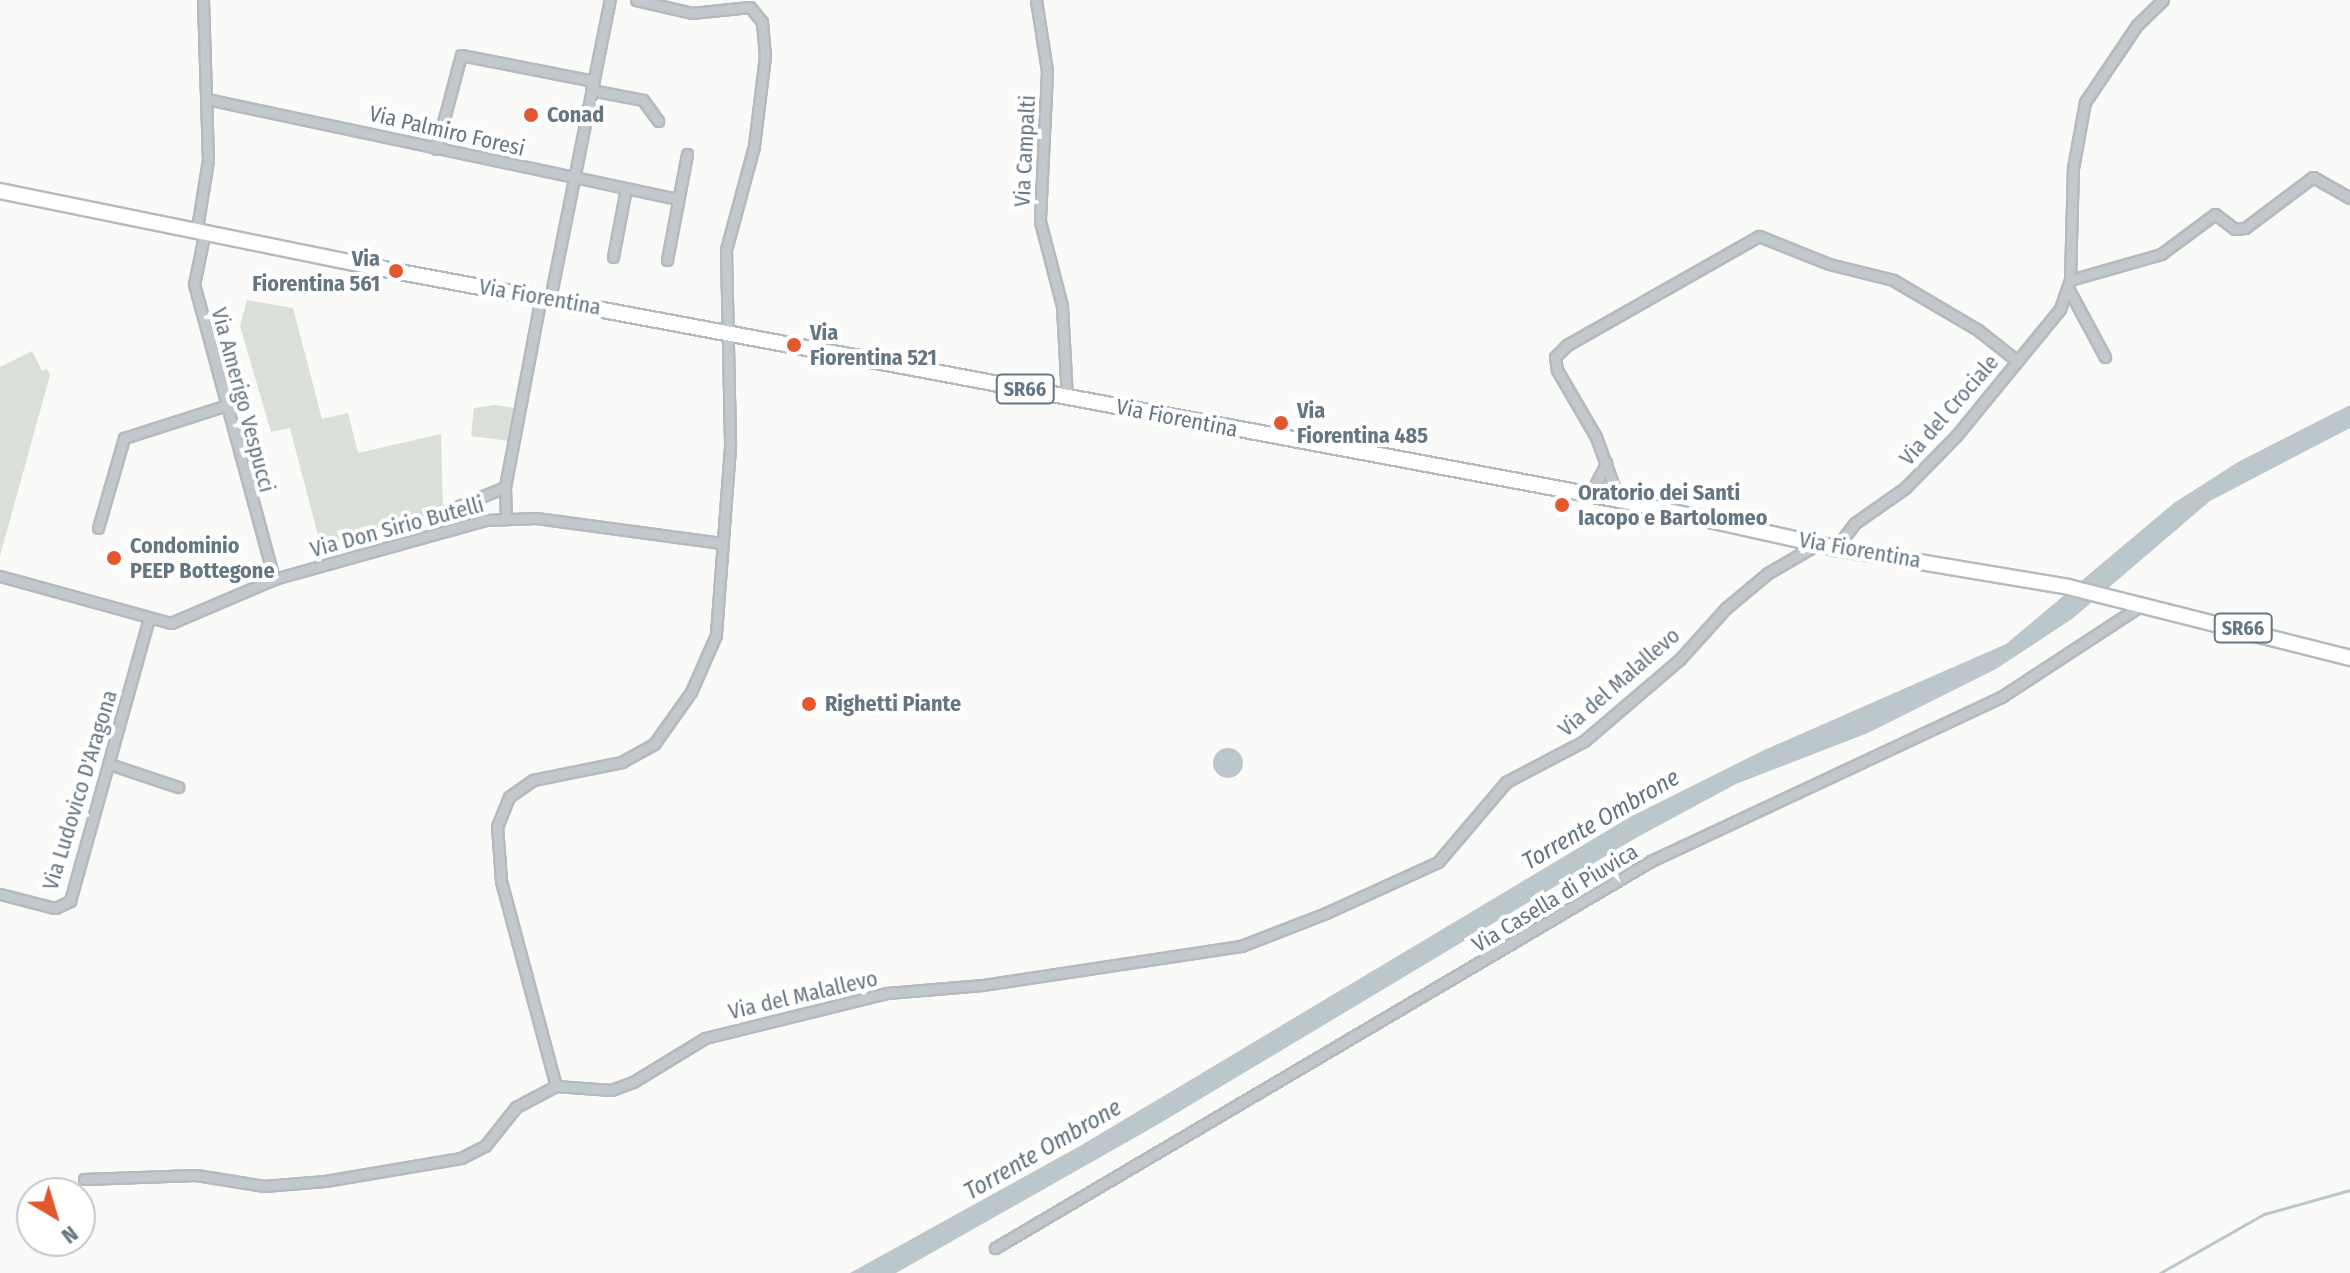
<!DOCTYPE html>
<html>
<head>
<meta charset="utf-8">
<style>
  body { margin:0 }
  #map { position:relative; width:2350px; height:1273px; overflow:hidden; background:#fafaf8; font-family:"Fira Sans Condensed",sans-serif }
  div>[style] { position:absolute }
  .green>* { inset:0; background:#dadfd7 }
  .water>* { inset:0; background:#bbc7cb }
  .round { border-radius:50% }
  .stream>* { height:3px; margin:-1.5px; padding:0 1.5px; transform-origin:1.5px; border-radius:1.5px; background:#bbc7cb }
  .roads { filter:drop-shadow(2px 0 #b5babe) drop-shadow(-2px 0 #b5babe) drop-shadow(0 2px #b5babe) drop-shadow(0 -2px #b5babe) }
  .minor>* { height:9px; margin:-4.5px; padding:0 4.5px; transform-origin:4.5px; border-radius:4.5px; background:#c3c8cc }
  .primary>* { height:14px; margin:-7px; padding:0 7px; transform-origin:7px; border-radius:7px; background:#fff }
  .dots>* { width:22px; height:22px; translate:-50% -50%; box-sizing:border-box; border:4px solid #fff; border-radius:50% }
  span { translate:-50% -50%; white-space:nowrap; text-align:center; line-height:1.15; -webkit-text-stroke:8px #fff; paint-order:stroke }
  .shield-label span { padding:2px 6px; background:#fff; border:2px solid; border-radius:6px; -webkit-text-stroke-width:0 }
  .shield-label { font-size:20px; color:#657683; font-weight:700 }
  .poi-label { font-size:22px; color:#657683; font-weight:700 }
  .left { translate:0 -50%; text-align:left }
  .right { translate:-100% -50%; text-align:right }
  .street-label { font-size:22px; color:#657683 }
  .water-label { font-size:24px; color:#60757c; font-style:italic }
  .north { position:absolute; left:16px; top:1177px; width:80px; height:80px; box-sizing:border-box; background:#fff; border:2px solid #c1c8cd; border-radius:50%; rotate:142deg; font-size:22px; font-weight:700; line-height:32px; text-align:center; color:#657683 }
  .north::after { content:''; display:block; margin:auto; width:28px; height:36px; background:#e4572e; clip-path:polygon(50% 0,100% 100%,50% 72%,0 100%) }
</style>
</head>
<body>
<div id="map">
  <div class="green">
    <i style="clip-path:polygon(247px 300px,293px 308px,322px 419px,348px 413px,358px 453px,441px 434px,443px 515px,321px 547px,290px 428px,271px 432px,240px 326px)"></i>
    <i style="clip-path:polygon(32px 351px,42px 371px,47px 369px,50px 375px,0 556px,0 367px)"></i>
    <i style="clip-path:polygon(495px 405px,515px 408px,509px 441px,471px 436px,474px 408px)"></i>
  </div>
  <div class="water">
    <i style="clip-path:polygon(2350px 405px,2350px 428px,2210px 501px,2072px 619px,1996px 669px,1868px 733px,1736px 784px,1634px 839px,1157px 1125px,896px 1273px,850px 1273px,1080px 1146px,1630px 817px,1762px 751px,2006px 644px,2174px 503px,2238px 462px)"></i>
    <i class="round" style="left:1213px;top:748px;width:30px;height:30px"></i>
  </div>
  <div class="stream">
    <i style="left:2160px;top:1273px;width:120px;rotate:-29.6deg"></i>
    <i style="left:2264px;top:1214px;width:89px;rotate:-15.6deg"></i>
  </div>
  <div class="roads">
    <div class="minor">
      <i style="left:636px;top:0;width:57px;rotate:13.1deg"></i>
      <i style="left:692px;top:13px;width:58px;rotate:-5.9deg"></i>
      <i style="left:750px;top:7px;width:19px;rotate:51deg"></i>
      <i style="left:762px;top:22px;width:34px;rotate:85deg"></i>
      <i style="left:765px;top:56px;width:91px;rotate:97deg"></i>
      <i style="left:754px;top:146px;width:108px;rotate:105.1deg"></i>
      <i style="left:726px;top:250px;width:197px;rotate:88.8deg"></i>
      <i style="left:730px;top:447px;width:189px;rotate:94.3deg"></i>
      <i style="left:716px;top:635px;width:62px;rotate:113.7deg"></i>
      <i style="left:691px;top:692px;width:64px;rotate:125.4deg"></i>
      <i style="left:654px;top:744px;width:37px;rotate:151deg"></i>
      <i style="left:622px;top:762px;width:91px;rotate:168.6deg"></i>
      <i style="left:533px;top:780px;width:29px;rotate:145deg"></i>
      <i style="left:509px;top:797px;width:31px;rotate:112deg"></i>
      <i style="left:497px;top:826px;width:55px;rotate:85.8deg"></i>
      <i style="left:501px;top:881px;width:212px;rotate:75deg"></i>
      <i style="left:556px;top:1086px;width:55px;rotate:4.2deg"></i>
      <i style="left:611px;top:1090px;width:23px;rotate:-20deg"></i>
      <i style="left:633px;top:1082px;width:84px;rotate:-31.4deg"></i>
      <i style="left:705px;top:1038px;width:187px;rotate:-13.9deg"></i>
      <i style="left:887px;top:993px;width:96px;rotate:-4.8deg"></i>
      <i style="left:983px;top:985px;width:261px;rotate:-8.6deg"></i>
      <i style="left:1241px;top:946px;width:91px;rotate:-21.2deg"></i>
      <i style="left:1326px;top:913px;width:123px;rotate:-24.5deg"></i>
      <i style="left:1438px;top:862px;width:105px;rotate:-49.6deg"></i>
      <i style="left:1506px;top:782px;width:88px;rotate:-27.7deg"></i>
      <i style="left:1584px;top:741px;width:126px;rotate:-40.5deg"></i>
      <i style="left:1680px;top:659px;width:69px;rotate:-48deg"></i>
      <i style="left:1726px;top:608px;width:55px;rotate:-39.8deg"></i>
      <i style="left:1768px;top:573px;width:58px;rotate:-30.1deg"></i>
      <i style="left:1036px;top:0;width:72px;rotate:81.2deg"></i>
      <i style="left:1047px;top:71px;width:150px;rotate:92.7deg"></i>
      <i style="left:1040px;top:221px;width:88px;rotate:75.5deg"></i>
      <i style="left:1062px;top:306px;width:91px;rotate:86.9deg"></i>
      <i style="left:591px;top:90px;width:53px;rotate:10.9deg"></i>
      <i style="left:643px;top:100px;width:26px;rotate:54deg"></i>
      <i style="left:207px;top:99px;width:482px;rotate:12deg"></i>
      <i style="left:436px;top:149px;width:97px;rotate:-75.1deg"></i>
      <i style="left:461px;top:55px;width:135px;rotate:11.1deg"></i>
      <i style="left:197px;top:228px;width:69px;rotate:-80.8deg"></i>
      <i style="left:208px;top:160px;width:160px;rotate:-91.8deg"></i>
      <i style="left:205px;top:231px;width:54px;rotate:101.7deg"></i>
      <i style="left:194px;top:284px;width:306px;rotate:74.8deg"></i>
      <i style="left:613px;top:257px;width:70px;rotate:-79.3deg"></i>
      <i style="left:667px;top:260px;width:108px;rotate:-79.3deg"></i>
      <i style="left:2070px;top:280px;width:95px;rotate:-15.9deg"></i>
      <i style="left:2161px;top:254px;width:67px;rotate:-36.5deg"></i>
      <i style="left:2215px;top:214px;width:25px;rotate:37deg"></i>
      <i style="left:2235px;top:229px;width:10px;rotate:-6deg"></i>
      <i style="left:2245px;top:228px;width:85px;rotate:-36.9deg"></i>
      <i style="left:2313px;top:177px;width:43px;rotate:29.6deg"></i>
      <i style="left:2069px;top:290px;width:76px;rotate:61.8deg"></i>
      <i style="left:550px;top:299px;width:305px;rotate:-78.7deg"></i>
      <i style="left:1590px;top:495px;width:36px;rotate:-63deg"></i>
      <i style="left:1619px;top:500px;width:67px;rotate:-110.1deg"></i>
      <i style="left:1596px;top:437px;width:78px;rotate:-120.2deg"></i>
      <i style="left:1557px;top:370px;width:13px;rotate:-99deg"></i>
      <i style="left:1555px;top:357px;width:17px;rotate:-45deg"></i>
      <i style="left:1567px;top:345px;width:221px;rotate:-29.6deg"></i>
      <i style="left:1759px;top:236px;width:75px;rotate:21.8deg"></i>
      <i style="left:1829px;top:264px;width:66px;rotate:14deg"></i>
      <i style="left:1893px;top:280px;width:99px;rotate:30.5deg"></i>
      <i style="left:1978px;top:330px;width:48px;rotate:38.3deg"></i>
      <i style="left:447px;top:511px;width:63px;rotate:-22.5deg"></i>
      <i style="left:506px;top:518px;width:31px;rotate:-92deg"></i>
      <i style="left:505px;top:487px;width:193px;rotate:-79.3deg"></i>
      <i style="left:98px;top:528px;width:94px;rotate:-73.9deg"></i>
      <i style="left:124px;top:438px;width:105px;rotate:-17.7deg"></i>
      <i style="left:1836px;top:548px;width:31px;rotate:-53deg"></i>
      <i style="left:1855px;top:523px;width:61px;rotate:-35deg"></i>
      <i style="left:1905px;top:488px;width:73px;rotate:-45.6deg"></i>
      <i style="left:1956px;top:436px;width:164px;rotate:-50.7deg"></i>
      <i style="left:2060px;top:309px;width:31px;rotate:-71deg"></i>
      <i style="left:2070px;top:280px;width:112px;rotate:-88.5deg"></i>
      <i style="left:2073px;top:168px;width:67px;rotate:-79.7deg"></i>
      <i style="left:2085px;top:102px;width:93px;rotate:-56deg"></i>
      <i style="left:2137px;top:25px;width:36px;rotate:-44deg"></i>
      <i style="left:0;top:576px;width:177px;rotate:15.4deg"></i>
      <i style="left:171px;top:623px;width:112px;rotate:-23.1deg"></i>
      <i style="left:274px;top:579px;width:220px;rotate:-15.6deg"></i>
      <i style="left:486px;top:520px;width:50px;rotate:-2.3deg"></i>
      <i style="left:536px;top:518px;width:187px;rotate:7.7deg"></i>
      <i style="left:109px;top:764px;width:73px;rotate:18.4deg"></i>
      <i style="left:0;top:894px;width:57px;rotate:14.3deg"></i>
      <i style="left:55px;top:908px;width:17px;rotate:-25deg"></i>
      <i style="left:70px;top:901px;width:291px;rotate:-74.4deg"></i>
      <i style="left:84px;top:1179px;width:112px;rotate:-2deg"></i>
      <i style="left:196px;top:1175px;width:69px;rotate:9.2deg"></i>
      <i style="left:264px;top:1186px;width:61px;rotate:-4.7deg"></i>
      <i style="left:325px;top:1181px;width:138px;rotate:-9.6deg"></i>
      <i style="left:461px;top:1158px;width:27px;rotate:-27deg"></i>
      <i style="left:485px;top:1146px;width:50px;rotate:-51.5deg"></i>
      <i style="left:516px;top:1107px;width:45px;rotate:-27.7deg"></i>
      <i style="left:995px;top:1248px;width:762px;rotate:-30.54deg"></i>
      <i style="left:1651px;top:861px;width:387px;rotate:-25.1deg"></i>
      <i style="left:2001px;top:697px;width:170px;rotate:-33.2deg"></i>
    </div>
    <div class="primary">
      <i style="left:0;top:191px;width:381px;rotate:11.5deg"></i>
      <i style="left:373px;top:267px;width:1268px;rotate:10.59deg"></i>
      <i style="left:1619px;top:500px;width:222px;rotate:12.5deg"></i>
      <i style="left:1836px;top:548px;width:235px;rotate:9.5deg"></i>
      <i style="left:2068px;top:587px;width:291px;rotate:14.1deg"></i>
    </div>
  </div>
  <div class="dots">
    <i style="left:531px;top:115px;background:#e4572e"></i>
    <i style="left:396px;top:271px;background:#e4572e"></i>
    <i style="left:794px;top:345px;background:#e4572e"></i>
    <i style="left:1281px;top:423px;background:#e4572e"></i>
    <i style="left:1562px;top:505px;background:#e4572e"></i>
    <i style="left:114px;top:558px;background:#e4572e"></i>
    <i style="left:809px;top:704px;background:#e4572e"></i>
  </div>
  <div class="shield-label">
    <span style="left:1025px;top:389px">SR66</span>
    <span style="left:2243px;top:628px">SR66</span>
  </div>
  <div class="poi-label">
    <span class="left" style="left:547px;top:115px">Conad</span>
    <span class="right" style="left:380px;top:271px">Via<br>Fiorentina 561</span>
    <span class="left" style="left:810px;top:345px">Via<br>Fiorentina 521</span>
    <span class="left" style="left:1297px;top:423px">Via<br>Fiorentina 485</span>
    <span class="left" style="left:1578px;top:505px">Oratorio dei Santi<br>Iacopo e Bartolomeo</span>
    <span class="left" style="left:130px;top:558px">Condominio<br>PEEP Bottegone</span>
    <span class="left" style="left:825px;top:704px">Righetti Piante</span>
  </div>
  <div class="street-label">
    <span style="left:447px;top:131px;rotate:13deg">Via Palmiro Foresi</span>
    <span style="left:1025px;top:151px;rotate:-87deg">Via Campalti</span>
    <span style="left:540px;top:297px;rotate:10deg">Via Fiorentina</span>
    <span style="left:243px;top:400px;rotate:75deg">Via Amerigo Vespucci</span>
    <span style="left:1949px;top:410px;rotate:-49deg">Via del Crociale</span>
    <span style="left:1177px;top:418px;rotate:11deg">Via Fiorentina</span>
    <span style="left:397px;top:527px;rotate:-15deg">Via Don Sirio Butelli</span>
    <span style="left:1860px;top:550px;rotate:10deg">Via Fiorentina</span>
    <span style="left:1619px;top:682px;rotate:-41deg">Via del Malallevo</span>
    <span style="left:80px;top:790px;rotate:-73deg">Via Ludovico D'Aragona</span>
    <span style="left:1555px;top:898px;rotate:-31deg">Via Casella di Piuvica</span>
    <span style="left:803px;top:995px;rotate:-13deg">Via del Malallevo</span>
  </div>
  <div class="water-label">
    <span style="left:1601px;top:820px;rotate:-30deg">Torrente Ombrone</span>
    <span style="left:1043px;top:1150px;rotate:-30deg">Torrente Ombrone</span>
  </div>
  <div class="north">N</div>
</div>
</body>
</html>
